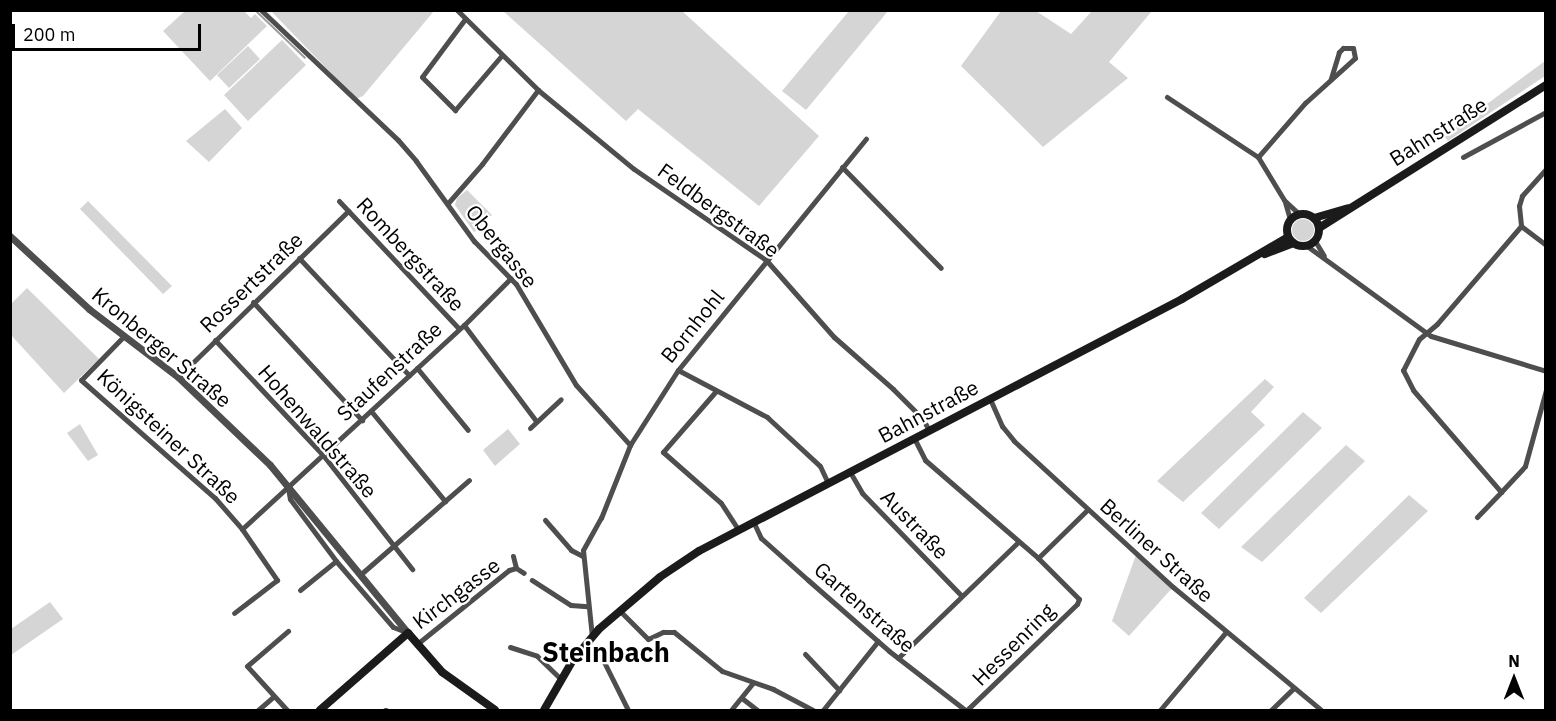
<!DOCTYPE html>
<html>
<head>
<meta charset="utf-8">
<style>
  body { margin:0 }
  #map { position:relative; width:1556px; height:721px; overflow:hidden; background:#fff; font-family:"IBM Plex Sans",sans-serif }
  div>[style] { position:absolute }
  .green>* { inset:0; background:#d5d5d5 }
  .round { border-radius:50% }
  .stream>* { height:2px; margin:-1px; padding:0 1px; transform-origin:1px; border-radius:1px; background:#9c9c9c }
  .pedestrian>* { height:4.5px; margin:-2.25px; padding:0 2.25px; transform-origin:2.25px; border-radius:2.25px; background:#4e4e4e }
  .minor>* { height:5px; margin:-2.5px; padding:0 2.5px; transform-origin:2.5px; border-radius:2.5px; background:#4e4e4e }
  .tertiary>* { height:7px; margin:-3.5px; padding:0 3.5px; transform-origin:3.5px; border-radius:3.5px; background:#4e4e4e }
  .secondary>* { height:8px; margin:-4px; padding:0 4px; transform-origin:4px; border-radius:4px; background:#1b1b1b }
  .secondary>.ring { margin:-4px; padding:0; box-sizing:content-box; background:none; border:8px solid #1b1b1b; border-radius:50% }
  span { translate:-50% -50%; white-space:nowrap; text-align:center; line-height:1.15; -webkit-text-stroke:4.5px #fff; paint-order:stroke }
  .street-label { font-size:21px; color:#000 }
  .district-label { font-size:27px; color:#000; font-weight:700 }
  .frame { position:absolute; inset:0; border:12px solid #000; pointer-events:none }
  .north { position:absolute; left:1484px; top:649px; width:60px; height:60px; -webkit-text-stroke:4px #fff; paint-order:stroke; rotate:0deg; font-size:16px; font-weight:700; line-height:24px; text-align:center; color:#000 }
  .north::after { content:''; display:block; margin:auto; width:21px; height:27px; background:#000; clip-path:polygon(50% 0,100% 100%,50% 72%,0 100%) }
  .scale { position:absolute; left:12px; top:24px; width:189px; height:27px; box-sizing:border-box; border:3px solid #000; border-top:0; padding-left:8px; font-size:18px; line-height:21px; white-space:nowrap; color:#000; -webkit-text-stroke:4px #fff; paint-order:stroke }
</style>
</head>
<body>
<div id="map">
  <div class="green">
    <i style="clip-path:polygon(185px 11px,244px 11px,251px 18px,255px 14px,267px 26px,210px 81px,163px 31px)"></i>
    <i style="clip-path:polygon(271px 11px,434px 11px,363px 96px,356px 99px)"></i>
    <i style="clip-path:polygon(563px 11px,682px 11px,819px 136px,759px 206px,638px 109px,626px 121px,503px 11px)"></i>
    <i style="clip-path:polygon(849px 11px,888px 11px,806px 110px,782px 91px)"></i>
    <i style="clip-path:polygon(1001px 11px,1036px 11px,1071px 34px,1092px 11px,1152px 11px,1109px 62px,1128px 78px,1043px 147px,961px 66px)"></i>
    <i style="clip-path:polygon(282px 40px,306px 65px,248px 121px,224px 95px)"></i>
    <i style="clip-path:polygon(248px 46px,260px 59px,229px 88px,217px 75px)"></i>
    <i style="clip-path:polygon(1545px 61px,1545px 76px,1448px 141px,1444px 136px)"></i>
    <i style="clip-path:polygon(225px 109px,242px 128px,209px 162px,186px 141px)"></i>
    <i style="clip-path:polygon(467px 190px,492px 215px,476px 231px,474px 232px,455px 205px,457px 198px)"></i>
    <i style="clip-path:polygon(88px 201px,172px 286px,163px 294px,80px 209px)"></i>
    <i class="round" style="left:1292px;top:219px;width:22px;height:22px"></i>
    <i style="clip-path:polygon(27px 288px,99px 359px,64px 393px,11px 335px,11px 304px)"></i>
    <i style="clip-path:polygon(1265px 379px,1274px 387px,1251px 412px,1265px 425px,1183px 502px,1157px 481px)"></i>
    <i style="clip-path:polygon(1303px 412px,1322px 428px,1219px 529px,1201px 513px)"></i>
    <i style="clip-path:polygon(80px 424px,98px 455px,88px 461px,67px 433px)"></i>
    <i style="clip-path:polygon(508px 429px,520px 444px,495px 466px,483px 450px)"></i>
    <i style="clip-path:polygon(1346px 445px,1365px 461px,1262px 562px,1241px 547px)"></i>
    <i style="clip-path:polygon(1409px 495px,1428px 511px,1321px 613px,1304px 598px)"></i>
    <i style="clip-path:polygon(1136px 555px,1173px 587px,1129px 636px,1112px 621px)"></i>
    <i style="clip-path:polygon(50px 602px,63px 619px,11px 655px,11px 629px)"></i>
  </div>
  <div class="stream">
    <i style="left:255px;top:10px;width:69px;rotate:43.8deg"></i>
  </div>
  <div class="pedestrian">
    <i style="left:532px;top:580px;width:46px;rotate:32.7deg"></i>
    <i style="left:571px;top:605px;width:16px;rotate:4deg"></i>
  </div>
  <div class="minor">
    <i style="left:261px;top:10px;width:189px;rotate:43.5deg"></i>
    <i style="left:398px;top:140px;width:28px;rotate:49deg"></i>
    <i style="left:416px;top:161px;width:99px;rotate:54.1deg"></i>
    <i style="left:474px;top:241px;width:60px;rotate:45.7deg"></i>
    <i style="left:516px;top:284px;width:117px;rotate:59.3deg"></i>
    <i style="left:576px;top:385px;width:81px;rotate:48deg"></i>
    <i style="left:457px;top:10px;width:114px;rotate:44.6deg"></i>
    <i style="left:538px;top:90px;width:124px;rotate:39.5deg"></i>
    <i style="left:634px;top:169px;width:160px;rotate:34.6deg"></i>
    <i style="left:766px;top:260px;width:103px;rotate:48.6deg"></i>
    <i style="left:834px;top:337px;width:79px;rotate:41.4deg"></i>
    <i style="left:893px;top:389px;width:41px;rotate:45deg"></i>
    <i style="left:922px;top:418px;width:14px;rotate:60deg"></i>
    <i style="left:465px;top:19px;width:72px;rotate:126.6deg"></i>
    <i style="left:422px;top:77px;width:47px;rotate:45deg"></i>
    <i style="left:455px;top:110px;width:72px;rotate:-49.5deg"></i>
    <i style="left:1167px;top:97px;width:109px;rotate:33.4deg"></i>
    <i style="left:1258px;top:157px;width:50px;rotate:58.8deg"></i>
    <i style="left:1284px;top:200px;width:21px;rotate:43deg"></i>
    <i style="left:1258px;top:157px;width:72px;rotate:-49deg"></i>
    <i style="left:1305px;top:103px;width:67px;rotate:-42deg"></i>
    <i style="left:1355px;top:58px;width:10px;rotate:-101deg"></i>
    <i style="left:1353px;top:48px;width:10px;rotate:180deg"></i>
    <i style="left:1343px;top:48px;width:6px;rotate:135deg"></i>
    <i style="left:1339px;top:52px;width:28px;rotate:107deg"></i>
    <i style="left:1463px;top:157px;width:94px;rotate:-28.5deg"></i>
    <i style="left:842px;top:167px;width:141px;rotate:45.6deg"></i>
    <i style="left:1546px;top:169px;width:36px;rotate:132deg"></i>
    <i style="left:1522px;top:196px;width:10px;rotate:107deg"></i>
    <i style="left:1519px;top:206px;width:20px;rotate:84deg"></i>
    <i style="left:1521px;top:226px;width:31px;rotate:37deg"></i>
    <i style="left:339px;top:201px;width:175px;rotate:46.8deg"></i>
    <i style="left:1285px;top:202px;width:19px;rotate:74deg"></i>
    <i style="left:448px;top:203px;width:52px;rotate:-48.9deg"></i>
    <i style="left:482px;top:164px;width:93px;rotate:-52.9deg"></i>
    <i style="left:1521px;top:226px;width:129px;rotate:130.6deg"></i>
    <i style="left:1437px;top:324px;width:23px;rotate:140deg"></i>
    <i style="left:1419px;top:339px;width:35px;rotate:117deg"></i>
    <i style="left:1403px;top:370px;width:22px;rotate:63deg"></i>
    <i style="left:1413px;top:390px;width:135px;rotate:49.2deg"></i>
    <i style="left:1501px;top:492px;width:35px;rotate:-47deg"></i>
    <i style="left:1525px;top:466px;width:79px;rotate:-74.6deg"></i>
    <i style="left:1315px;top:241px;width:17px;rotate:59deg"></i>
    <i style="left:1307px;top:246px;width:153px;rotate:36deg"></i>
    <i style="left:1431px;top:336px;width:120px;rotate:16.9deg"></i>
    <i style="left:299px;top:258px;width:161px;rotate:46.8deg"></i>
    <i style="left:253px;top:302px;width:161px;rotate:47.3deg"></i>
    <i style="left:464px;top:325px;width:120px;rotate:53.1deg"></i>
    <i style="left:123px;top:337px;width:60px;rotate:134.3deg"></i>
    <i style="left:81px;top:380px;width:179px;rotate:41.4deg"></i>
    <i style="left:215px;top:498px;width:41px;rotate:48.9deg"></i>
    <i style="left:242px;top:529px;width:62px;rotate:55.5deg"></i>
    <i style="left:277px;top:580px;width:54px;rotate:142.5deg"></i>
    <i style="left:215px;top:340px;width:158px;rotate:46.8deg"></i>
    <i style="left:323px;top:455px;width:145px;rotate:52deg"></i>
    <i style="left:417px;top:368px;width:80px;rotate:50.6deg"></i>
    <i style="left:678px;top:370px;width:101px;rotate:27.8deg"></i>
    <i style="left:767px;top:417px;width:72px;rotate:42.8deg"></i>
    <i style="left:820px;top:466px;width:19px;rotate:65deg"></i>
    <i style="left:178px;top:377px;width:238px;rotate:-44.3deg"></i>
    <i style="left:716px;top:391px;width:81px;rotate:131deg"></i>
    <i style="left:663px;top:452px;width:77px;rotate:41.3deg"></i>
    <i style="left:721px;top:503px;width:31px;rotate:57deg"></i>
    <i style="left:990px;top:399px;width:30px;rotate:66deg"></i>
    <i style="left:1002px;top:426px;width:19px;rotate:51deg"></i>
    <i style="left:1014px;top:441px;width:216px;rotate:42.6deg"></i>
    <i style="left:1173px;top:587px;width:192px;rotate:39.7deg"></i>
    <i style="left:371px;top:411px;width:117px;rotate:50.6deg"></i>
    <i style="left:530px;top:428px;width:42px;rotate:-43.1deg"></i>
    <i style="left:914px;top:438px;width:25px;rotate:63deg"></i>
    <i style="left:925px;top:460px;width:150px;rotate:40.9deg"></i>
    <i style="left:1038px;top:558px;width:58px;rotate:45deg"></i>
    <i style="left:1079px;top:599px;width:5px;rotate:112deg"></i>
    <i style="left:1077px;top:604px;width:153px;rotate:136.1deg"></i>
    <i style="left:850px;top:472px;width:24px;rotate:60deg"></i>
    <i style="left:862px;top:493px;width:142px;rotate:45.9deg"></i>
    <i style="left:288px;top:488px;width:11px;rotate:80deg"></i>
    <i style="left:290px;top:499px;width:77px;rotate:53.4deg"></i>
    <i style="left:336px;top:561px;width:87px;rotate:49.2deg"></i>
    <i style="left:393px;top:627px;width:14px;rotate:21deg"></i>
    <i style="left:1477px;top:517px;width:35px;rotate:-46deg"></i>
    <i style="left:545px;top:520px;width:40px;rotate:49deg"></i>
    <i style="left:571px;top:550px;width:13px;rotate:27deg"></i>
    <i style="left:753px;top:521px;width:19px;rotate:65deg"></i>
    <i style="left:761px;top:538px;width:63px;rotate:41.8deg"></i>
    <i style="left:808px;top:580px;width:108px;rotate:41.2deg"></i>
    <i style="left:889px;top:651px;width:96px;rotate:37.8deg"></i>
    <i style="left:242px;top:529px;width:301px;rotate:-42.6deg"></i>
    <i style="left:464px;top:325px;width:66px;rotate:-45deg"></i>
    <i style="left:513px;top:556px;width:12px;rotate:76deg"></i>
    <i style="left:1038px;top:558px;width:69px;rotate:-44.4deg"></i>
    <i style="left:361px;top:574px;width:143px;rotate:-41deg"></i>
    <i style="left:300px;top:590px;width:46px;rotate:-38.9deg"></i>
    <i style="left:619px;top:610px;width:41px;rotate:45deg"></i>
    <i style="left:648px;top:639px;width:17px;rotate:-25deg"></i>
    <i style="left:663px;top:632px;width:11px"></i>
    <i style="left:674px;top:632px;width:62px;rotate:39.1deg"></i>
    <i style="left:722px;top:671px;width:54px;rotate:19.4deg"></i>
    <i style="left:773px;top:689px;width:45px;rotate:27.7deg"></i>
    <i style="left:592px;top:637px;width:87px;rotate:-95.9deg"></i>
    <i style="left:583px;top:550px;width:37px;rotate:-61deg"></i>
    <i style="left:601px;top:518px;width:79px;rotate:-68.3deg"></i>
    <i style="left:630px;top:445px;width:89px;rotate:-57.4deg"></i>
    <i style="left:678px;top:370px;width:298px;rotate:-50.9deg"></i>
    <i style="left:587px;top:642px;width:26px;rotate:50deg"></i>
    <i style="left:604px;top:662px;width:54px;rotate:63.4deg"></i>
    <i style="left:417px;top:644px;width:118px;rotate:-38.8deg"></i>
    <i style="left:509px;top:570px;width:7px;rotate:-16deg"></i>
    <i style="left:516px;top:568px;width:9px;rotate:32deg"></i>
    <i style="left:510px;top:647px;width:28px;rotate:18deg"></i>
    <i style="left:537px;top:656px;width:33px;rotate:44deg"></i>
    <i style="left:805px;top:654px;width:50px;rotate:46.6deg"></i>
    <i style="left:898px;top:658px;width:167px;rotate:-44deg"></i>
    <i style="left:743px;top:699px;width:18px;rotate:38deg"></i>
    <i style="left:258px;top:710px;width:20px;rotate:-41deg"></i>
    <i style="left:287px;top:710px;width:59px;rotate:-132.3deg"></i>
    <i style="left:247px;top:666px;width:54px;rotate:-40.5deg"></i>
    <i style="left:385px;top:710px;width:1px"></i>
    <i style="left:731px;top:710px;width:35px;rotate:-51deg"></i>
    <i style="left:823px;top:710px;width:88px;rotate:-51.4deg"></i>
    <i style="left:1160px;top:710px;width:102px;rotate:-49.8deg"></i>
    <i style="left:1271px;top:710px;width:30px;rotate:-44deg"></i>
  </div>
  <div class="tertiary">
    <i style="left:10px;top:236px;width:108px;rotate:42.7deg"></i>
    <i style="left:89px;top:309px;width:112px;rotate:37.4deg"></i>
    <i style="left:178px;top:377px;width:127px;rotate:43.7deg"></i>
    <i style="left:270px;top:465px;width:217px;rotate:50.6deg"></i>
  </div>
  <div class="secondary">
    <i class="ring" style="left:1287px;top:214px;width:24px;height:24px"></i>
    <i style="left:1314px;top:218px;width:35px;rotate:-16deg"></i>
    <i style="left:1319px;top:228px;width:268px;rotate:-32.2deg"></i>
    <i style="left:1265px;top:254px;width:30px;rotate:-21deg"></i>
    <i style="left:320px;top:710px;width:117px;rotate:-41.2deg"></i>
    <i style="left:408px;top:633px;width:52px;rotate:48.9deg"></i>
    <i style="left:442px;top:672px;width:65px;rotate:35.6deg"></i>
    <i style="left:544px;top:710px;width:58px;rotate:-59.9deg"></i>
    <i style="left:573px;top:660px;width:40px;rotate:-50deg"></i>
    <i style="left:599px;top:629px;width:80px;rotate:-40.4deg"></i>
    <i style="left:660px;top:577px;width:47px;rotate:-33.7deg"></i>
    <i style="left:699px;top:551px;width:545px;rotate:-27.55deg"></i>
    <i style="left:1182px;top:299px;width:123px;rotate:-30.3deg"></i>
  </div>
  <div class="street-label">
    <span style="left:1438px;top:131px;rotate:-32deg">Bahnstraße</span>
    <span style="left:719px;top:210px;rotate:36deg">Feldbergstraße</span>
    <span style="left:502px;top:246px;rotate:51deg">Obergasse</span>
    <span style="left:411px;top:254px;rotate:47deg">Rombergstraße</span>
    <span style="left:251px;top:282px;rotate:-44deg">Rossertstraße</span>
    <span style="left:692px;top:326px;rotate:-51deg">Bornhohl</span>
    <span style="left:162px;top:347px;rotate:40deg">Kronberger Straße</span>
    <span style="left:389px;top:371px;rotate:-43deg">Staufenstraße</span>
    <span style="left:928px;top:411px;rotate:-28deg">Bahnstraße</span>
    <span style="left:318px;top:431px;rotate:49deg">Hohenwaldstraße</span>
    <span style="left:169px;top:436px;rotate:43deg">Königsteiner Straße</span>
    <span style="left:915px;top:524px;rotate:46deg">Austraße</span>
    <span style="left:1157px;top:550px;rotate:42deg">Berliner Straße</span>
    <span style="left:456px;top:593px;rotate:-37deg">Kirchgasse</span>
    <span style="left:865px;top:607px;rotate:41deg">Gartenstraße</span>
    <span style="left:1013px;top:644px;rotate:-45deg">Hessenring</span>
  </div>
  <div class="district-label">
    <span style="left:606px;top:652px">Steinbach</span>
  </div>
  <div class="frame"></div>
  <div class="north">N</div>
  <div class="scale">200 m</div>
</div>
</body>
</html>
